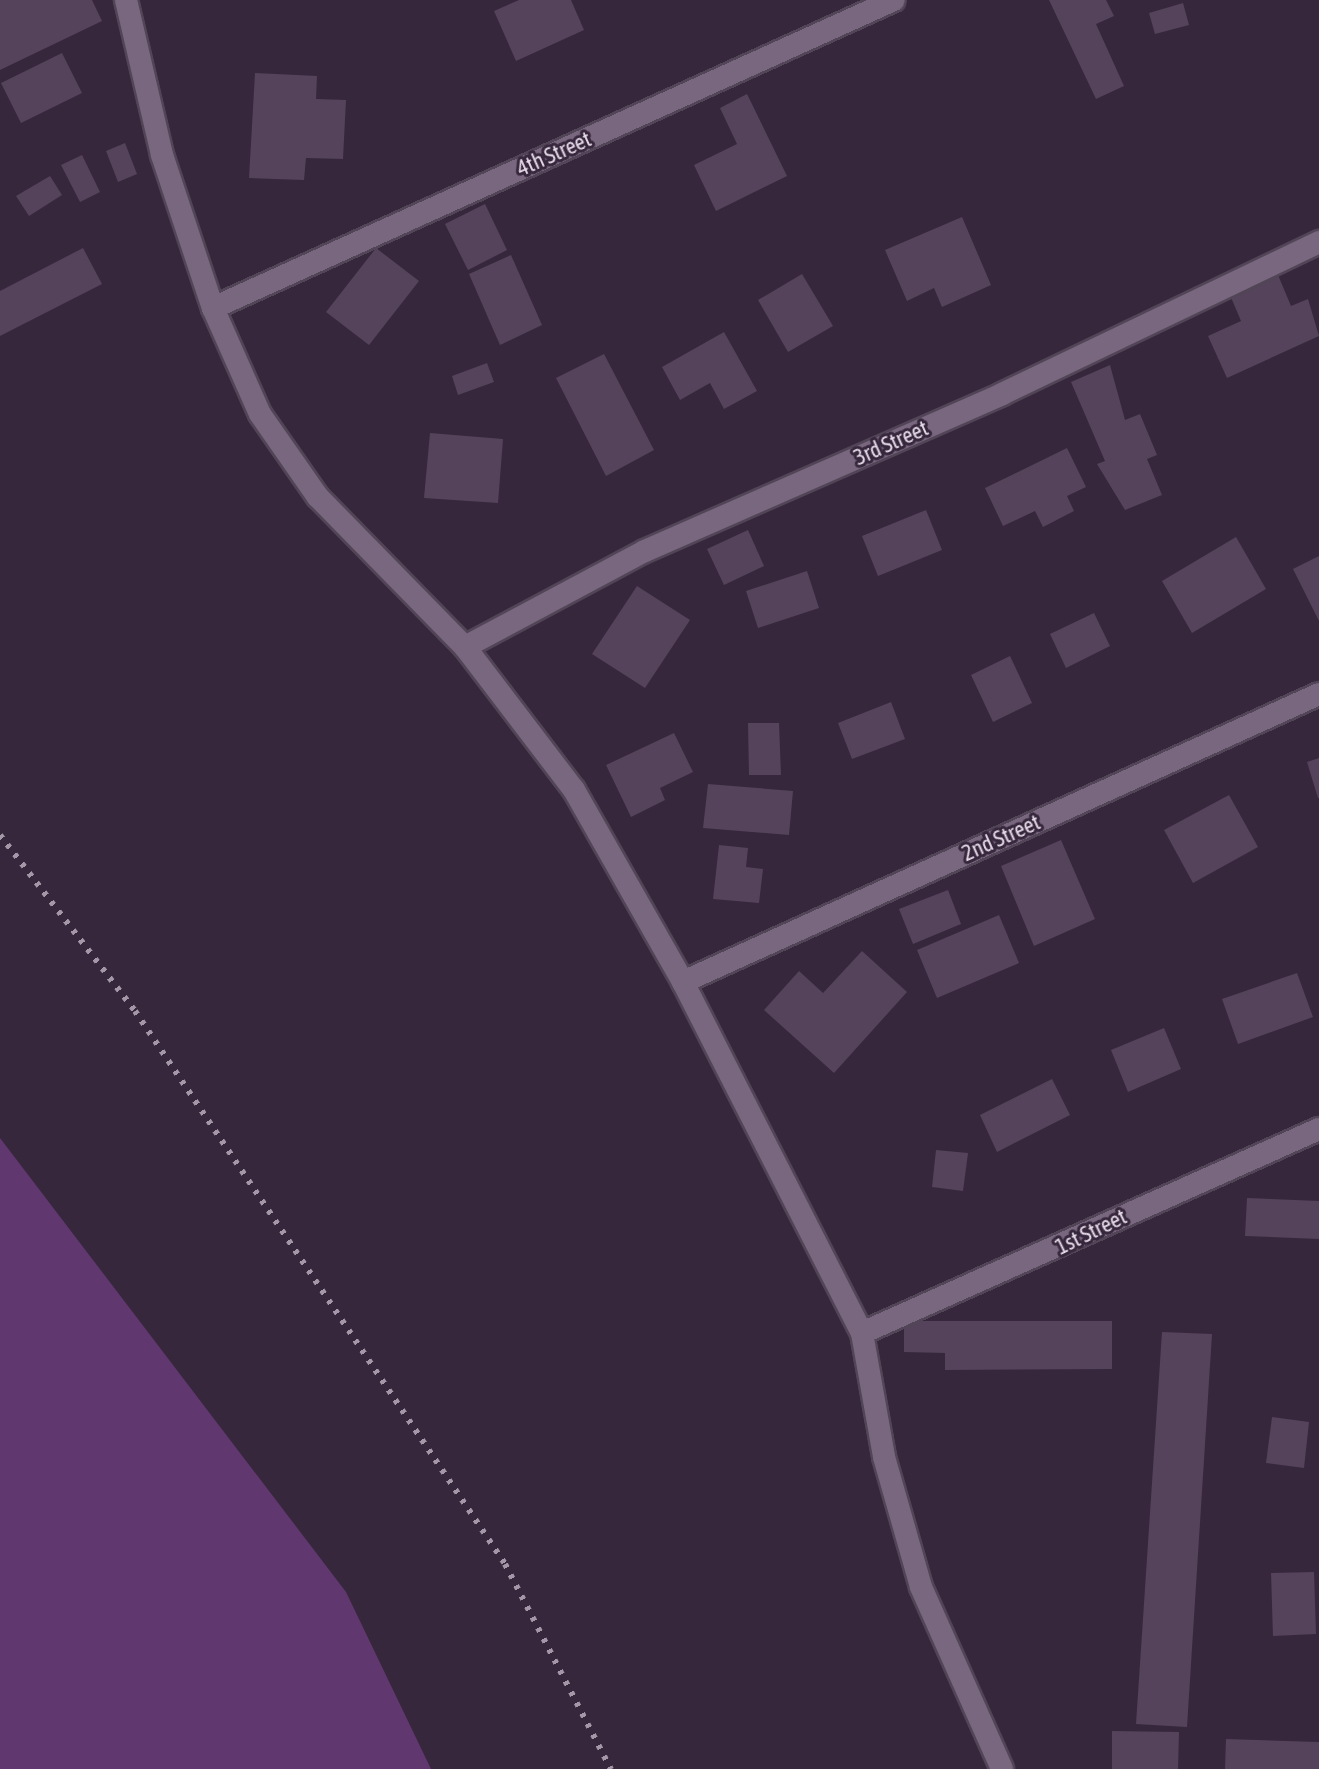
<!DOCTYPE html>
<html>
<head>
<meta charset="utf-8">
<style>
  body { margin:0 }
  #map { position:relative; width:1319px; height:1769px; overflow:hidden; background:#37273d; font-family:"Asap Condensed",sans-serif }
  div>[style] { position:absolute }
  .green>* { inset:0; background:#613770 }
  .building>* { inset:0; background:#54435a }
  .roads { filter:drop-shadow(2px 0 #524557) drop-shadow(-2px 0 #524557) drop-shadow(0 2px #524557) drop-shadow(0 -2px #524557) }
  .minor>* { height:22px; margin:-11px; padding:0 11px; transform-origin:11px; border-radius:11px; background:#79677f }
  .rail>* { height:6px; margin-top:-3px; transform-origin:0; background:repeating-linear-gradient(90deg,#a497a8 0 4px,transparent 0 12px) }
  span { translate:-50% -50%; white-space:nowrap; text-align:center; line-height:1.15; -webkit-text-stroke:6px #37273d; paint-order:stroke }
  .street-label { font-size:22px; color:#e7dcea }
</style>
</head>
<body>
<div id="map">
  <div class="green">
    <i style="clip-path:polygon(0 1138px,346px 1592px,431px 1769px,0 1769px)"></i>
  </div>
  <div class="building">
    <i style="clip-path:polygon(0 0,92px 0,102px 21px,0 70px)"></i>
    <i style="clip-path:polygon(519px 0,571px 0,584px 30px,516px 61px,494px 11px)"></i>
    <i style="clip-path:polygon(1049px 0,1106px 0,1114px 16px,1096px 24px,1124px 86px,1096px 99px)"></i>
    <i style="clip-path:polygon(1183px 3px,1189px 25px,1155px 34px,1149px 13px)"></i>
    <i style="clip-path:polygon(62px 53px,82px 93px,21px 123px,1px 83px)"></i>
    <i style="clip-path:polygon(255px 73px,317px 76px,316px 99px,346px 100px,343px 159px,306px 158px,304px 180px,249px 178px)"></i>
    <i style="clip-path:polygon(747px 94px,787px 176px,716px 211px,694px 165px,737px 144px,720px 108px)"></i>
    <i style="clip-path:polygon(125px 143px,137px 174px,118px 182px,106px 151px)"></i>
    <i style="clip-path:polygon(82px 155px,100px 192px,80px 202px,61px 165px)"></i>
    <i style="clip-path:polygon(50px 176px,62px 195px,29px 216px,16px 196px)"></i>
    <i style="clip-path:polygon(485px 204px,507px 250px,468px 270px,445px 224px)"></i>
    <i style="clip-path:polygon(962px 217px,991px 285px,942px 307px,934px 288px,907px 301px,885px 250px)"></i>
    <i style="clip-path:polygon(83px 248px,102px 284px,0 336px,0 291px)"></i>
    <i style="clip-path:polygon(376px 248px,419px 281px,369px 345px,326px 312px)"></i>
    <i style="clip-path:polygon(511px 255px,542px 325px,500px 345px,469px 274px)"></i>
    <i style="clip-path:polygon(802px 274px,833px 326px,788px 352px,758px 300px)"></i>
    <i style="clip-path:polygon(1278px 275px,1291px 306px,1308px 299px,1319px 336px,1227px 378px,1208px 336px,1241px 321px,1230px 295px)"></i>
    <i style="clip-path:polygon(724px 332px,757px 391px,724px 409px,710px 383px,680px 400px,662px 367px)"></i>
    <i style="clip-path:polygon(604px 354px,654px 450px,606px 476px,556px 378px)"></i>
    <i style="clip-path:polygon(487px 363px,494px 382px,458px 395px,452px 376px)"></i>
    <i style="clip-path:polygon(1110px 365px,1125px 420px,1140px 414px,1157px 455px,1147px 459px,1162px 495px,1125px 510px,1097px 464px,1105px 461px,1071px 382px)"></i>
    <i style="clip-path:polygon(430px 433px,503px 439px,498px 503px,424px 498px)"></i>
    <i style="clip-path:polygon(1067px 448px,1086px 487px,1067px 496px,1074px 511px,1043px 527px,1035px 511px,1003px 526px,985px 488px)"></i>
    <i style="clip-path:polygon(926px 510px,942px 550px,878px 576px,862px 536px)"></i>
    <i style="clip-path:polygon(748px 530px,764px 566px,724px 585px,707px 549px)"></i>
    <i style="clip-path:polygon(1236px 537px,1266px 589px,1192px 633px,1162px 581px)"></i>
    <i style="clip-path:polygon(1319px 556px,1319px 621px,1293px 569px)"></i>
    <i style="clip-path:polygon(807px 571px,819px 608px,758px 628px,746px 591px)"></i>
    <i style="clip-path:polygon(637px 586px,690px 620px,645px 688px,592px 654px)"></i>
    <i style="clip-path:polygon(1094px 613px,1110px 646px,1066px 668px,1050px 634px)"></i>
    <i style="clip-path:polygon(1010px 656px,1032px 703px,993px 722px,971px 675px)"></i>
    <i style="clip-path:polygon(891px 702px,905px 739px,852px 759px,838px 723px)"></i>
    <i style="clip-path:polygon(748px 723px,779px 723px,781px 775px,749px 775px)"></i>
    <i style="clip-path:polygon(674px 733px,693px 772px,660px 788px,665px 800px,631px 817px,606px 765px)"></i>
    <i style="clip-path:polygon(1319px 758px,1319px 798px,1318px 798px,1307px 762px)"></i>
    <i style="clip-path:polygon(708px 784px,793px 791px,789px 835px,703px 828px)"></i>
    <i style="clip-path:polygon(1229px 795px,1258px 847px,1193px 883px,1164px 830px)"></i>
    <i style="clip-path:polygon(1061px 840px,1095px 919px,1034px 946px,1001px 866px)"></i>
    <i style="clip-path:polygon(719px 845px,748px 848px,746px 867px,763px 869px,759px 903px,713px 899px)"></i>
    <i style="clip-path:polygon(948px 890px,961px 924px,913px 944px,899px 909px)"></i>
    <i style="clip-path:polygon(999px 915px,1019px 963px,937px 998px,917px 950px)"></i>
    <i style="clip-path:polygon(862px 951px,907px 992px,834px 1073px,764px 1010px,799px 971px,823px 993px)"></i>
    <i style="clip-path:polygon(1297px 973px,1313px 1017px,1238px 1044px,1222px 999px)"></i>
    <i style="clip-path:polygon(1164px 1028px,1181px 1069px,1128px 1092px,1111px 1050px)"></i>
    <i style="clip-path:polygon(1052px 1079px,1070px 1115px,997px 1152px,980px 1115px)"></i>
    <i style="clip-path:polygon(936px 1150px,968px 1153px,963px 1191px,932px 1187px)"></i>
    <i style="clip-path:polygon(1247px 1198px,1319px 1201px,1319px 1239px,1245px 1236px)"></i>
    <i style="clip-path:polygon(904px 1321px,1112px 1321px,1112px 1369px,945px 1370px,945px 1353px,904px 1352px)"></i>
    <i style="clip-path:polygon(1162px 1332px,1212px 1334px,1187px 1727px,1136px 1724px)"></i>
    <i style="clip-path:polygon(1272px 1417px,1309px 1422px,1304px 1468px,1266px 1463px)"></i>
    <i style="clip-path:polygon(1314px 1572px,1316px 1634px,1273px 1636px,1271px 1573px)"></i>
    <i style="clip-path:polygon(1112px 1731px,1179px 1732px,1178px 1769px,1112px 1769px)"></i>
    <i style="clip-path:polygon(1226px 1739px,1319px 1742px,1319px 1769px,1225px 1769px)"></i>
  </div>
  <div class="roads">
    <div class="minor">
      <i style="left:126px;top:0;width:159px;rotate:76.9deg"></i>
      <i style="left:162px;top:155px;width:161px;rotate:71.6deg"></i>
      <i style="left:213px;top:308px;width:116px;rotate:66.1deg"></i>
      <i style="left:260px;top:414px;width:101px;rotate:55.1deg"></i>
      <i style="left:318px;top:497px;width:210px;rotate:45.6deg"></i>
      <i style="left:465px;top:647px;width:180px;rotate:52.7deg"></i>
      <i style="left:574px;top:790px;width:221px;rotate:60.4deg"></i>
      <i style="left:683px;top:982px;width:394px;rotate:63deg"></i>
      <i style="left:862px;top:1333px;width:126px;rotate:79.9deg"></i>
      <i style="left:884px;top:1457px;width:135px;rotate:74.1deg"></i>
      <i style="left:921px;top:1587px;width:199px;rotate:66deg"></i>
      <i style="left:213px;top:308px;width:747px;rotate:-24.34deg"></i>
      <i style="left:465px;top:647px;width:204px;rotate:-28.1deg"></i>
      <i style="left:645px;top:551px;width:390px;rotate:-23.7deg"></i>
      <i style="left:1002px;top:394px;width:352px;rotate:-25.6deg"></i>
      <i style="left:683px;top:982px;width:698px;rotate:-24.36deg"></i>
      <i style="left:862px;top:1333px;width:500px;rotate:-24.06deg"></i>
    </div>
  </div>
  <div class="rail">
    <i style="left:0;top:835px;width:222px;rotate:52.5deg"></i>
    <i style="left:135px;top:1011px;width:665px;rotate:56.21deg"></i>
    <i style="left:505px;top:1564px;width:231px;rotate:62.7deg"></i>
  </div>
  <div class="street-label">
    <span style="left:554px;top:154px;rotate:-24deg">4th Street</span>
    <span style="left:891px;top:443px;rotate:-24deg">3rd Street</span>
    <span style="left:1001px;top:838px;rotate:-24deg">2nd Street</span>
    <span style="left:1091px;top:1232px;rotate:-26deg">1st Street</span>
  </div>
</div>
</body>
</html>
